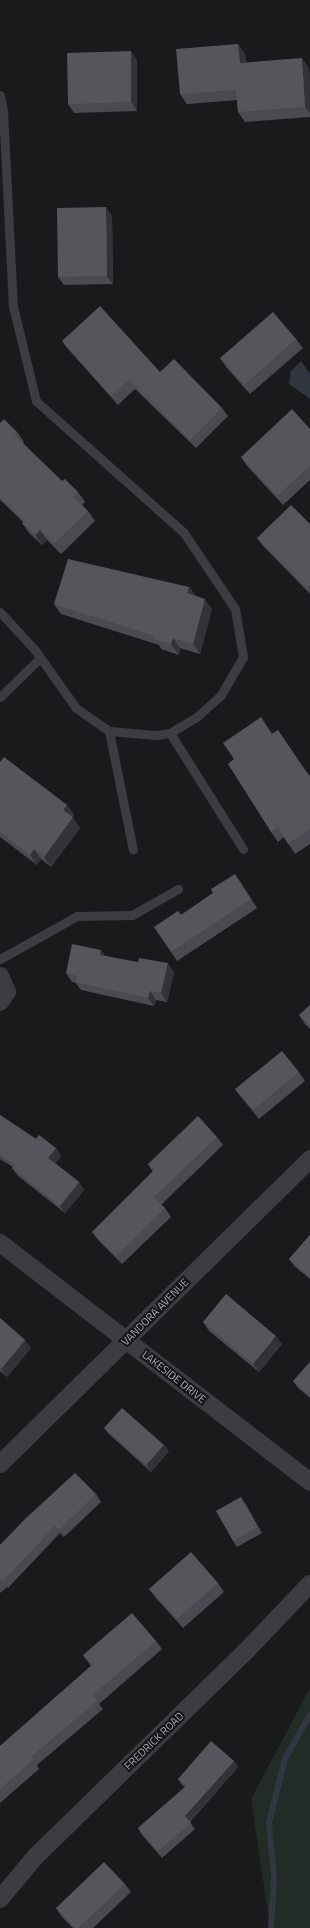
<!DOCTYPE html>
<html>
<head>
<meta charset="utf-8">
<style>
  body { margin:0 }
  #map { position:relative; width:310px; height:1928px; overflow:hidden; background:#1a191b; font-family:"Titillium Web",sans-serif }
  div>[style] { position:absolute }
  .green>* { inset:0; background:#232b26 }
  .water>* { inset:0; background:#323640 }
  .stream>* { height:5.5px; margin:-2.75px; padding:0 2.75px; transform-origin:2.75px; border-radius:2.75px; background:#323640 }
  .lane>* { height:9px; margin:-4.5px; padding:0 4.5px; transform-origin:4.5px; border-radius:4.5px; background:#3d3c41 }
  .street>* { height:18px; margin:-9px; padding:0 9px; transform-origin:9px; border-radius:9px; background:#3d3c41 }
  .wall>* { inset:0; background:#4b4a50 }
  .shaded-wall>* { inset:0; background:#333236 }
  .building>* { inset:0; background:#56555b }
  span { translate:-50% -50%; white-space:nowrap; text-align:center; line-height:1.15; -webkit-text-stroke:4px #151416; paint-order:stroke }
  .street-label { font-size:11px; color:#adadb9 }
</style>
</head>
<body>
<div id="map">
  <div class="green">
    <i style="clip-path:polygon(310px 1688px,310px 1928px,270px 1928px,251px 1799px)"></i>
  </div>
  <div class="water">
    <i style="clip-path:polygon(301px 361px,310px 374px,310px 399px,289px 384px,291px 371px)"></i>
  </div>
  <div class="stream">
    <i style="left:271px;top:1928px;width:51px;rotate:-86.6deg"></i>
    <i style="left:274px;top:1877px;width:54px;rotate:-95.3deg"></i>
    <i style="left:269px;top:1823px;width:66px;rotate:-76deg"></i>
    <i style="left:285px;top:1759px;width:51px;rotate:-60.4deg"></i>
  </div>
  <div class="lane">
    <i style="left:0;top:95px;width:15px;rotate:79deg"></i>
    <i style="left:3px;top:110px;width:196px;rotate:87.1deg"></i>
    <i style="left:13px;top:306px;width:98px;rotate:76.4deg"></i>
    <i style="left:36px;top:401px;width:198px;rotate:41.7deg"></i>
    <i style="left:184px;top:533px;width:92px;rotate:56.1deg"></i>
    <i style="left:235px;top:609px;width:49px;rotate:80.5deg"></i>
    <i style="left:243px;top:657px;width:44px;rotate:120.1deg"></i>
    <i style="left:221px;top:695px;width:31px;rotate:138deg"></i>
    <i style="left:198px;top:716px;width:33px;rotate:149deg"></i>
    <i style="left:170px;top:733px;width:15px;rotate:172deg"></i>
    <i style="left:155px;top:735px;width:46px;rotate:-175deg"></i>
    <i style="left:109px;top:731px;width:40px;rotate:-145.1deg"></i>
    <i style="left:76px;top:708px;width:71px;rotate:-125.3deg"></i>
    <i style="left:35px;top:650px;width:52px;rotate:-132.6deg"></i>
    <i style="left:0;top:697px;width:56px;rotate:-44.3deg"></i>
    <i style="left:109px;top:731px;width:121px;rotate:78.6deg"></i>
    <i style="left:170px;top:733px;width:137px;rotate:57.8deg"></i>
    <i style="left:0;top:959px;width:88px;rotate:-29.2deg"></i>
    <i style="left:77px;top:916px;width:55px;rotate:-1deg"></i>
    <i style="left:132px;top:915px;width:53px;rotate:-29.5deg"></i>
  </div>
  <div class="street">
    <i style="left:0;top:976px;width:17px;rotate:66deg"></i>
    <i style="left:7px;top:992px;width:12px;rotate:125deg"></i>
    <i style="left:0;top:1243px;width:391px;rotate:37.6deg"></i>
    <i style="left:0;top:1464px;width:435px;rotate:-44.5deg"></i>
    <i style="left:0;top:1899px;width:56px;rotate:-50.1deg"></i>
    <i style="left:36px;top:1856px;width:296px;rotate:-44.3deg"></i>
    <i style="left:248px;top:1649px;width:90px;rotate:-46.4deg"></i>
  </div>
  <div class="wall">
    <i style="clip-path:polygon(238px 44px,245px 54px,246px 63px,309px 68px,310px 85px,310px 117px,245px 122px,238px 112px,237px 100px,187px 104px,180px 94px)"></i>
    <i style="clip-path:polygon(137px 60px,137px 111px,74px 113px,68px 104px)"></i>
    <i style="clip-path:polygon(112px 216px,113px 284px,64px 285px,58px 277px)"></i>
    <i style="clip-path:polygon(296px 339px,303px 348px,250px 394px,226px 367px,220px 358px)"></i>
    <i style="clip-path:polygon(62px 341px,160px 372px,222px 408px,228px 416px,196px 448px,135px 389px,118px 405px,68px 349px)"></i>
    <i style="clip-path:polygon(0 423px,17px 432px,24px 442px,23px 443px,62px 481px,78px 492px,85px 502px,82px 505px,88px 511px,95px 521px,61px 554px,47px 540px,42px 545px,29px 533px,22px 523px,23px 522px,0 500px)"></i>
    <i style="clip-path:polygon(310px 429px,310px 480px,283px 505px,247px 466px,241px 457px)"></i>
    <i style="clip-path:polygon(310px 524px,310px 594px,263px 546px,257px 538px)"></i>
    <i style="clip-path:polygon(189px 587px,196px 596px,212px 609px,200px 654px,180px 648px,179px 655px,161px 649px,159px 645px,61px 614px,54px 604px)"></i>
    <i style="clip-path:polygon(273px 733px,310px 776px,310px 844px,295px 854px,284px 837px,278px 842px,271px 832px,234px 759px)"></i>
    <i style="clip-path:polygon(0 762px,67px 805px,74px 815px,72px 817px,80px 828px,51px 867px,41px 859px,37px 865px,0 837px)"></i>
    <i style="clip-path:polygon(235px 874px,257px 908px,177px 961px,171px 952px,178px 911px,181px 915px,213px 893px)"></i>
    <i style="clip-path:polygon(106px 956px,174px 972px,167px 1002px,156px 1000px,154px 1006px,81px 990px,76px 983px,72px 982px,66px 973px)"></i>
    <i style="clip-path:polygon(310px 1005px,310px 1029px,305px 1024px,299px 1015px)"></i>
    <i style="clip-path:polygon(299px 1072px,305px 1081px,259px 1119px,241px 1097px,235px 1089px)"></i>
    <i style="clip-path:polygon(0 1115px,36px 1139px,56px 1148px,61px 1156px,55px 1163px,79px 1182px,84px 1190px,65px 1213px,18px 1176px,12px 1168px,13px 1167px,0 1159px)"></i>
    <i style="clip-path:polygon(217px 1137px,223px 1145px,161px 1205px,165px 1208px,171px 1217px,122px 1264px,98px 1240px,92px 1232px,153px 1172px,148px 1164px)"></i>
    <i style="clip-path:polygon(310px 1235px,310px 1279px,294px 1266px,289px 1259px)"></i>
    <i style="clip-path:polygon(0 1318px,25px 1340px,31px 1348px,7px 1377px,0 1371px)"></i>
    <i style="clip-path:polygon(203px 1322px,282px 1344px,259px 1372px,209px 1331px)"></i>
    <i style="clip-path:polygon(310px 1362px,310px 1398px,298px 1388px,293px 1381px)"></i>
    <i style="clip-path:polygon(104px 1428px,169px 1451px,151px 1472px,109px 1434px)"></i>
    <i style="clip-path:polygon(96px 1494px,101px 1502px,64px 1537px,60px 1533px,8px 1588px,7px 1587px,0 1593px,0 1545px)"></i>
    <i style="clip-path:polygon(245px 1503px,262px 1533px,237px 1547px,233px 1541px)"></i>
    <i style="clip-path:polygon(218px 1583px,224px 1592px,183px 1628px,155px 1597px,149px 1589px)"></i>
    <i style="clip-path:polygon(156px 1641px,162px 1649px,99px 1704px,103px 1709px,37px 1765px,39px 1769px,0 1803px,0 1746px,91px 1666px,83px 1655px)"></i>
    <i style="clip-path:polygon(234px 1761px,238px 1767px,190px 1822px,195px 1829px,162px 1858px,142px 1835px,138px 1828px,185px 1787px,182px 1785px,178px 1779px)"></i>
    <i style="clip-path:polygon(125px 1884px,131px 1892px,93px 1928px,73px 1928px,62px 1917px,56px 1908px)"></i>
  </div>
  <div class="shaded-wall">
    <i style="clip-path:polygon(238px 44px,245px 54px,247px 74px,240px 63px)"></i>
    <i style="clip-path:polygon(131px 51px,137px 60px,137px 111px,131px 102px)"></i>
    <i style="clip-path:polygon(302px 58px,309px 68px,310px 85px,310px 113px,305px 107px)"></i>
    <i style="clip-path:polygon(106px 207px,112px 216px,113px 284px,107px 276px)"></i>
    <i style="clip-path:polygon(40px 530px,47px 540px,42px 545px,35px 535px)"></i>
    <i style="clip-path:polygon(189px 587px,196px 597px,187px 593px)"></i>
    <i style="clip-path:polygon(205px 599px,212px 609px,200px 654px,193px 644px)"></i>
    <i style="clip-path:polygon(173px 638px,180px 648px,179px 655px,171px 644px)"></i>
    <i style="clip-path:polygon(67px 805px,74px 815px,70px 820px,63px 810px)"></i>
    <i style="clip-path:polygon(73px 817px,80px 828px,51px 867px,44px 857px)"></i>
    <i style="clip-path:polygon(34px 849px,41px 859px,37px 865px,30px 855px)"></i>
    <i style="clip-path:polygon(101px 950px,107px 958px,100px 955px)"></i>
    <i style="clip-path:polygon(168px 963px,174px 972px,167px 1002px,161px 993px)"></i>
    <i style="clip-path:polygon(150px 991px,156px 1000px,154px 1006px,148px 998px)"></i>
    <i style="clip-path:polygon(56px 1148px,61px 1156px,54px 1166px,48px 1158px)"></i>
    <i style="clip-path:polygon(79px 1182px,84px 1190px,65px 1213px,60px 1206px)"></i>
    <i style="clip-path:polygon(276px 1336px,282px 1344px,259px 1372px,253px 1364px)"></i>
    <i style="clip-path:polygon(25px 1340px,31px 1348px,7px 1377px,1px 1369px)"></i>
    <i style="clip-path:polygon(164px 1445px,169px 1451px,151px 1472px,146px 1465px)"></i>
    <i style="clip-path:polygon(241px 1497px,245px 1503px,262px 1533px,258px 1527px)"></i>
    <i style="clip-path:polygon(234px 1761px,238px 1767px,189px 1822px,185px 1816px)"></i>
  </div>
  <div class="building">
    <i style="clip-path:polygon(238px 44px,240px 63px,302px 58px,305px 107px,238px 112px,236px 90px,180px 94px,176px 49px)"></i>
    <i style="clip-path:polygon(131px 51px,131px 102px,68px 104px,67px 53px)"></i>
    <i style="clip-path:polygon(106px 207px,107px 276px,58px 277px,57px 208px)"></i>
    <i style="clip-path:polygon(100px 306px,160px 372px,174px 359px,222px 408px,190px 440px,129px 380px,111px 396px,62px 341px)"></i>
    <i style="clip-path:polygon(273px 312px,296px 339px,244px 385px,220px 358px)"></i>
    <i style="clip-path:polygon(292px 409px,310px 429px,310px 466px,277px 496px,241px 457px)"></i>
    <i style="clip-path:polygon(4px 419px,17px 432px,14px 435px,45px 465px,62px 481px,65px 479px,78px 492px,73px 497px,88px 511px,54px 544px,40px 530px,35px 535px,22px 523px,24px 521px,0 497px,0 423px)"></i>
    <i style="clip-path:polygon(291px 505px,310px 524px,310px 585px,307px 588px,257px 538px)"></i>
    <i style="clip-path:polygon(68px 559px,189px 587px,187px 593px,205px 599px,193px 644px,173px 638px,171px 644px,154px 639px,155px 636px,54px 604px)"></i>
    <i style="clip-path:polygon(261px 717px,272px 734px,278px 730px,310px 777px,310px 829px,288px 844px,278px 827px,271px 832px,228px 764px,234px 759px,223px 743px)"></i>
    <i style="clip-path:polygon(4px 757px,67px 805px,63px 810px,73px 817px,44px 857px,34px 849px,30px 855px,0 832px,0 762px)"></i>
    <i style="clip-path:polygon(235px 874px,251px 899px,171px 952px,154px 927px,178px 911px,181px 915px,213px 893px,211px 889px)"></i>
    <i style="clip-path:polygon(72px 944px,101px 950px,100px 955px,138px 962px,139px 958px,168px 963px,161px 993px,150px 991px,148px 998px,75px 982px,77px 976px,66px 973px)"></i>
    <i style="clip-path:polygon(310px 1005px,310px 1026px,299px 1015px)"></i>
    <i style="clip-path:polygon(282px 1051px,299px 1072px,253px 1110px,235px 1089px)"></i>
    <i style="clip-path:polygon(0 1115px,36px 1139px,39px 1135px,56px 1148px,48px 1158px,79px 1182px,60px 1206px,12px 1168px,15px 1165px,0 1155px)"></i>
    <i style="clip-path:polygon(198px 1116px,217px 1137px,154px 1197px,165px 1208px,116px 1256px,92px 1232px,154px 1170px,148px 1164px)"></i>
    <i style="clip-path:polygon(310px 1235px,310px 1275px,309px 1276px,289px 1259px)"></i>
    <i style="clip-path:polygon(226px 1294px,276px 1336px,253px 1364px,203px 1322px)"></i>
    <i style="clip-path:polygon(0 1318px,25px 1340px,1px 1369px,0 1368px)"></i>
    <i style="clip-path:polygon(310px 1362px,310px 1396px,293px 1381px)"></i>
    <i style="clip-path:polygon(122px 1408px,164px 1445px,146px 1465px,104px 1428px)"></i>
    <i style="clip-path:polygon(75px 1473px,96px 1494px,59px 1530px,55px 1526px,3px 1581px,2px 1579px,0 1581px,0 1545px,25px 1519px)"></i>
    <i style="clip-path:polygon(241px 1497px,258px 1527px,233px 1541px,216px 1511px)"></i>
    <i style="clip-path:polygon(191px 1552px,218px 1583px,177px 1619px,149px 1589px)"></i>
    <i style="clip-path:polygon(132px 1613px,156px 1641px,93px 1695px,97px 1701px,31px 1757px,33px 1760px,0 1789px,0 1746px,92px 1665px,83px 1655px)"></i>
    <i style="clip-path:polygon(211px 1741px,234px 1761px,185px 1816px,191px 1823px,158px 1851px,138px 1828px,186px 1786px,178px 1779px)"></i>
    <i style="clip-path:polygon(104px 1862px,125px 1884px,78px 1928px,75px 1928px,56px 1908px)"></i>
  </div>
  <div class="street-label">
    <span style="left:155px;top:1312px;rotate:-45deg">VANDORA AVENUE</span>
    <span style="left:174px;top:1377px;rotate:38deg">LAKESIDE DRIVE</span>
    <span style="left:154px;top:1741px;rotate:-44deg">FREDRICK ROAD</span>
  </div>
</div>
</body>
</html>
